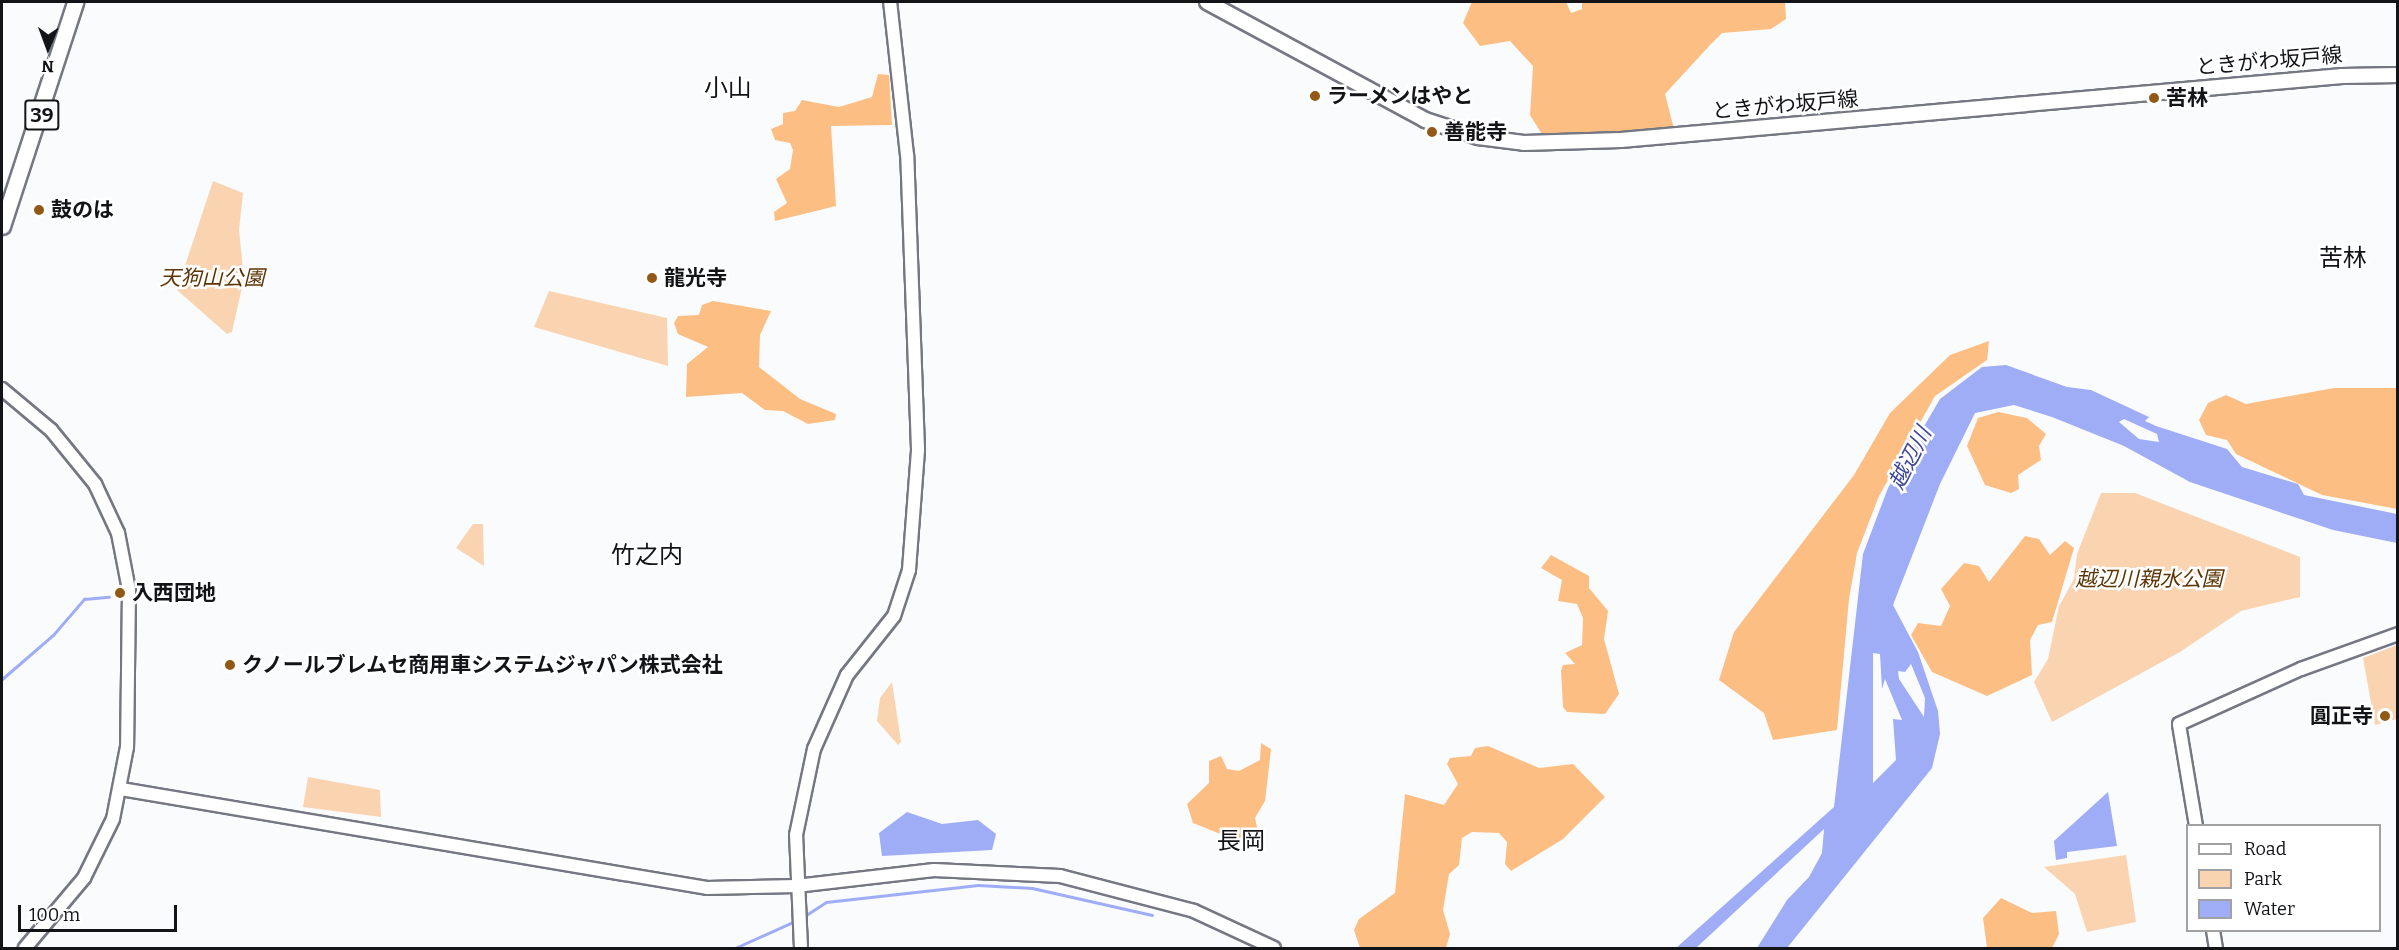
<!DOCTYPE html>
<html>
<head>
<meta charset="utf-8">
<style>
  body { margin:0 }
  #map { position:relative; width:2399px; height:950px; overflow:hidden; background:#fafbfd; font-family:Bitter,"Noto Sans JP",serif }
  div>[style] { position:absolute }
  .green>* { inset:0; background:#fad4b1 }
  .forest>* { inset:0; background:#fdbe83 }
  .water>* { inset:0; background:#9eadf5 }
  .stream>* { height:3px; margin:-1.5px; padding:0 1.5px; transform-origin:1.5px; border-radius:1.5px; background:#9eadf5 }
  .roads { filter:drop-shadow(2px 0 #757782) drop-shadow(-2px 0 #757782) drop-shadow(0 2px #757782) drop-shadow(0 -2px #757782) }
  .tertiary>* { height:12px; margin:-6px; padding:0 6px; transform-origin:6px; border-radius:6px; background:#fff }
  .secondary>* { height:14px; margin:-7px; padding:0 7px; transform-origin:7px; border-radius:7px; background:#fff }
  .primary>* { height:15px; margin:-7.5px; padding:0 7.5px; transform-origin:7.5px; border-radius:7.5px; background:#fff }
  .dots>* { width:16px; height:16px; translate:-50% -50%; box-sizing:border-box; border:3px solid #fff; border-radius:50% }
  span { translate:-50% -50%; white-space:nowrap; text-align:center; line-height:1.15; -webkit-text-stroke:5px #fff; paint-order:stroke }
  .shield-label span { padding:2px 4px; background:#fff; border:2px solid; border-radius:4px; -webkit-text-stroke-width:0 }
  .shield-label { font-size:20px; color:#131418; font-weight:700 }
  .street-label { font-size:21px; color:#131418 }
  .poi-label { font-size:21px; color:#131418; font-weight:700 }
  .left { translate:0 -50%; text-align:left }
  .right { translate:-100% -50%; text-align:right }
  .park-label { font-size:21px; color:#5d3505; font-style:italic }
  .water-label { font-size:22px; color:#3e479a; font-style:italic }
  .quarter-label { font-size:24px; color:#131418 }
  .frame { position:absolute; inset:0; border:3px solid #131418; pointer-events:none }
  .legend { position:absolute; left:2186px; top:824px; width:195px; height:108px; box-sizing:border-box; background:#fff; border:2px solid #a1a1a3; margin:0; padding:8px 10px; list-style:none; font-size:18px; color:#131418 }
  .legend li { display:flex; align-items:center; gap:12px; height:30px }
  .legend b { width:30px; border:2px solid #a1a1a3 }
  .north { position:absolute; left:18px; top:18px; width:60px; height:60px; -webkit-text-stroke:4px #fff; paint-order:stroke; rotate:181deg; font-size:16px; font-weight:700; line-height:24px; text-align:center; color:#131418 }
  .north::after { content:''; display:block; margin:auto; width:21px; height:27px; background:#131418; clip-path:polygon(50% 0,100% 100%,50% 72%,0 100%) }
  .scale { position:absolute; left:18px; top:905px; width:159px; height:27px; box-sizing:border-box; border:3px solid #131418; border-top:0; padding-left:8px; font-size:18px; line-height:21px; white-space:nowrap; color:#131418; -webkit-text-stroke:4px #fff; paint-order:stroke }
</style>
</head>
<body>
<div id="map">
  <div class="green">
    <i style="clip-path:polygon(213px 181px,243px 193px,239px 230px,244px 278px,232px 332px,227px 334px,177px 290px)"></i>
    <i style="clip-path:polygon(549px 291px,667px 318px,668px 366px,534px 327px)"></i>
    <i style="clip-path:polygon(2101px 493px,2135px 493px,2300px 557px,2300px 597px,2241px 611px,2180px 652px,2052px 722px,2034px 682px,2048px 659px,2059px 606px,2074px 579px,2077px 554px)"></i>
    <i style="clip-path:polygon(473px 524px,483px 524px,484px 566px,456px 548px)"></i>
    <i style="clip-path:polygon(2397px 645px,2397px 719px,2375px 725px,2363px 658px)"></i>
    <i style="clip-path:polygon(892px 682px,901px 742px,898px 745px,877px 721px,880px 698px)"></i>
    <i style="clip-path:polygon(308px 777px,380px 790px,381px 817px,303px 807px)"></i>
    <i style="clip-path:polygon(2126px 855px,2136px 922px,2087px 932px,2075px 894px,2044px 867px)"></i>
  </div>
  <div class="forest">
    <i style="clip-path:polygon(1472px 2px,1566px 2px,1571px 13px,1582px 9px,1582px 2px,1785px 2px,1786px 19px,1771px 29px,1722px 33px,1711px 44px,1665px 94px,1674px 129px,1545px 139px,1530px 115px,1533px 66px,1510px 41px,1480px 46px,1463px 23px)"></i>
    <i style="clip-path:polygon(878px 74px,889px 75px,892px 125px,831px 126px,836px 206px,775px 221px,774px 212px,787px 203px,776px 179px,790px 169px,793px 150px,790px 143px,775px 140px,771px 129px,783px 124px,783px 113px,795px 111px,802px 100px,839px 107px,872px 97px)"></i>
    <i style="clip-path:polygon(713px 301px,771px 311px,760px 335px,759px 367px,800px 399px,836px 414px,835px 420px,808px 424px,783px 411px,765px 410px,742px 393px,686px 397px,687px 364px,708px 347px,678px 334px,674px 323px,678px 316px,699px 315px,702px 305px)"></i>
    <i style="clip-path:polygon(1989px 341px,1987px 360px,1935px 396px,1879px 496px,1857px 553px,1849px 599px,1837px 730px,1773px 740px,1764px 713px,1719px 680px,1734px 632px,1854px 475px,1890px 413px,1950px 355px)"></i>
    <i style="clip-path:polygon(2334px 388px,2397px 388px,2397px 509px,2322px 495px,2236px 454px,2227px 440px,2206px 435px,2199px 420px,2208px 403px,2226px 395px,2246px 404px)"></i>
    <i style="clip-path:polygon(1998px 412px,2027px 418px,2046px 434px,2039px 446px,2041px 460px,2018px 475px,2019px 489px,2011px 493px,1985px 485px,1967px 446px,1978px 418px)"></i>
    <i style="clip-path:polygon(2025px 536px,2039px 539px,2050px 555px,2065px 541px,2074px 548px,2052px 622px,2038px 625px,2030px 640px,2032px 675px,1987px 696px,1932px 672px,1911px 635px,1918px 623px,1941px 626px,1950px 606px,1941px 589px,1964px 563px,1979px 566px,1989px 582px)"></i>
    <i style="clip-path:polygon(1551px 555px,1589px 576px,1589px 588px,1608px 611px,1604px 639px,1619px 694px,1605px 714px,1567px 712px,1563px 707px,1561px 671px,1563px 665px,1575px 664px,1565px 653px,1582px 645px,1583px 618px,1577px 604px,1558px 601px,1562px 580px,1541px 568px)"></i>
    <i style="clip-path:polygon(1261px 743px,1271px 749px,1265px 801px,1255px 818px,1258px 832px,1248px 840px,1233px 839px,1193px 823px,1187px 804px,1209px 783px,1209px 761px,1221px 756px,1227px 769px,1239px 771px,1260px 760px)"></i>
    <i style="clip-path:polygon(1488px 746px,1539px 768px,1573px 764px,1605px 797px,1563px 839px,1511px 871px,1505px 864px,1507px 842px,1499px 833px,1472px 832px,1462px 838px,1459px 865px,1449px 874px,1443px 910px,1450px 934px,1446px 948px,1360px 948px,1354px 930px,1359px 919px,1395px 893px,1405px 794px,1444px 805px,1458px 784px,1447px 764px,1450px 758px,1471px 756px,1475px 748px)"></i>
    <i style="clip-path:polygon(2001px 898px,2032px 913px,2056px 911px,2059px 934px,2052px 948px,1987px 948px,1983px 918px)"></i>
  </div>
  <div class="water">
    <i style="clip-path:polygon(evenodd,2006px 365px,2067px 387px,2091px 390px,2149px 417px,2145px 421px,2156px 426px,2227px 449px,2242px 467px,2298px 484px,2304px 495px,2397px 514px,2397px 543px,2333px 530px,2190px 482px,2124px 446px,2052px 417px,2014px 405px,1975px 413px,1940px 484px,1893px 605px,1918px 652px,1938px 711px,1940px 734px,1932px 768px,1787px 948px,1757px 948px,1787px 900px,1809px 877px,1822px 853px,1824px 829px,1696px 948px,1676px 948px,1834px 807px,1863px 554px,1888px 488px,1940px 399px,1982px 367px,2006px 365px,2124px 419px,2157px 434px,2159px 442px,2139px 439px,2119px 422px,2124px 419px,2006px 365px,1873px 653px,1880px 654px,1882px 689px,1885px 679px,1902px 720px,1893px 719px,1896px 760px,1873px 783px,1873px 653px,2006px 365px,1911px 664px,1925px 698px,1924px 717px,1899px 679px,1898px 671px,1905px 672px,1911px 664px)"></i>
    <i style="clip-path:polygon(2108px 792px,2117px 846px,2067px 852px,2067px 858px,2056px 860px,2054px 841px)"></i>
    <i style="clip-path:polygon(907px 812px,942px 824px,978px 820px,996px 834px,992px 850px,882px 856px,879px 833px)"></i>
  </div>
  <div class="stream">
    <i style="left:2px;top:679px;width:67px;rotate:-40.8deg"></i>
    <i style="left:53px;top:635px;width:48px;rotate:-49.3deg"></i>
    <i style="left:84px;top:599px;width:25px;rotate:-5deg"></i>
    <i style="left:803px;top:917px;width:27px;rotate:-33deg"></i>
    <i style="left:826px;top:902px;width:153px;rotate:-6.4deg"></i>
    <i style="left:978px;top:885px;width:54px;rotate:3.2deg"></i>
    <i style="left:1032px;top:888px;width:123px;rotate:12.7deg"></i>
    <i style="left:735px;top:948px;width:68px;rotate:-24.3deg"></i>
  </div>
  <div class="roads">
    <div class="tertiary">
      <i style="left:2px;top:389px;width:64px;rotate:39.9deg"></i>
      <i style="left:51px;top:430px;width:70px;rotate:50.8deg"></i>
      <i style="left:95px;top:484px;width:54px;rotate:64.9deg"></i>
      <i style="left:118px;top:533px;width:58px;rotate:79.1deg"></i>
      <i style="left:129px;top:590px;width:157px;rotate:90.7deg"></i>
      <i style="left:127px;top:747px;width:73px;rotate:101deg"></i>
      <i style="left:113px;top:819px;width:66px;rotate:116.2deg"></i>
      <i style="left:84px;top:878px;width:92px;rotate:130.1deg"></i>
      <i style="left:121px;top:789px;width:594px;rotate:9.59deg"></i>
      <i style="left:707px;top:888px;width:89px;rotate:-1.3deg"></i>
      <i style="left:796px;top:886px;width:139px;rotate:-6.6deg"></i>
      <i style="left:934px;top:870px;width:126px;rotate:2.7deg"></i>
      <i style="left:1060px;top:876px;width:138px;rotate:14.6deg"></i>
      <i style="left:1194px;top:911px;width:88px;rotate:24.8deg"></i>
      <i style="left:2196px;top:826px;width:103px;rotate:-99.5deg"></i>
      <i style="left:2179px;top:724px;width:134px;rotate:-24.3deg"></i>
      <i style="left:2301px;top:669px;width:103px;rotate:-19.8deg"></i>
      <i style="left:2213px;top:930px;width:18px;rotate:81deg"></i>
      <i style="left:801px;top:948px;width:113px;rotate:-92.5deg"></i>
      <i style="left:796px;top:835px;width:88px;rotate:-78.2deg"></i>
      <i style="left:814px;top:749px;width:81px;rotate:-66deg"></i>
      <i style="left:847px;top:675px;width:75px;rotate:-51.5deg"></i>
      <i style="left:894px;top:616px;width:48px;rotate:-71.9deg"></i>
      <i style="left:909px;top:570px;width:121px;rotate:-85.7deg"></i>
      <i style="left:918px;top:449px;width:294px;rotate:-92.1deg"></i>
      <i style="left:907px;top:155px;width:154px;rotate:-96.3deg"></i>
    </div>
    <div class="secondary">
      <i style="left:1207px;top:2px;width:248px;rotate:28.4deg"></i>
      <i style="left:1425px;top:120px;width:56px;rotate:17.8deg"></i>
      <i style="left:1478px;top:137px;width:46px;rotate:7.4deg"></i>
      <i style="left:1524px;top:143px;width:97px;rotate:-1.8deg"></i>
      <i style="left:1621px;top:140px;width:724px;rotate:-5.07deg"></i>
      <i style="left:2342px;top:76px;width:56px;rotate:-1deg"></i>
    </div>
    <div class="primary">
      <i style="left:2px;top:226px;width:236px;rotate:-71.9deg"></i>
    </div>
  </div>
  <div class="dots">
    <i style="left:1315px;top:96px;background:#925815"></i>
    <i style="left:2154px;top:98px;background:#925815"></i>
    <i style="left:1432px;top:132px;background:#925815"></i>
    <i style="left:39px;top:210px;background:#925815"></i>
    <i style="left:652px;top:278px;background:#925815"></i>
    <i style="left:120px;top:593px;background:#925815"></i>
    <i style="left:230px;top:665px;background:#925815"></i>
    <i style="left:2385px;top:716px;background:#925815"></i>
  </div>
  <div class="shield-label">
    <span style="left:42px;top:115px">39</span>
  </div>
  <div class="street-label">
    <span style="left:2269px;top:61px;rotate:-5deg">ときがわ坂戸線</span>
    <span style="left:1785px;top:105px;rotate:-5deg">ときがわ坂戸線</span>
  </div>
  <div class="poi-label">
    <span class="left" style="left:1327px;top:96px">ラーメンはやと</span>
    <span class="left" style="left:2166px;top:98px">苦林</span>
    <span class="left" style="left:1444px;top:132px">善能寺</span>
    <span class="left" style="left:51px;top:210px">鼓のは</span>
    <span class="left" style="left:664px;top:278px">龍光寺</span>
    <span class="left" style="left:132px;top:593px">入西団地</span>
    <span class="left" style="left:242px;top:665px">クノールブレムセ商用車システムジャパン株式会社</span>
    <span class="right" style="left:2373px;top:716px">圓正寺</span>
  </div>
  <div class="park-label">
    <span style="left:212px;top:278px">天狗山公園</span>
    <span style="left:2149px;top:579px">越辺川親水公園</span>
  </div>
  <div class="water-label">
    <span style="left:1910px;top:458px;rotate:-63deg">越辺川</span>
  </div>
  <div class="quarter-label">
    <span style="left:728px;top:89px">小山</span>
    <span style="left:2343px;top:259px">苦林</span>
    <span style="left:647px;top:556px">竹之内</span>
    <span style="left:1241px;top:842px">長岡</span>
  </div>
  <div class="frame"></div>
  <ul class="legend">
  <li><b style="height:8px;background:#fff"></b>Road</li>
  <li><b style="height:16px;background:#fad4b1"></b>Park</li>
  <li><b style="height:16px;background:#9eadf5"></b>Water</li>
  </ul>
  <div class="north">N</div>
  <div class="scale">100 m</div>
</div>
</body>
</html>
